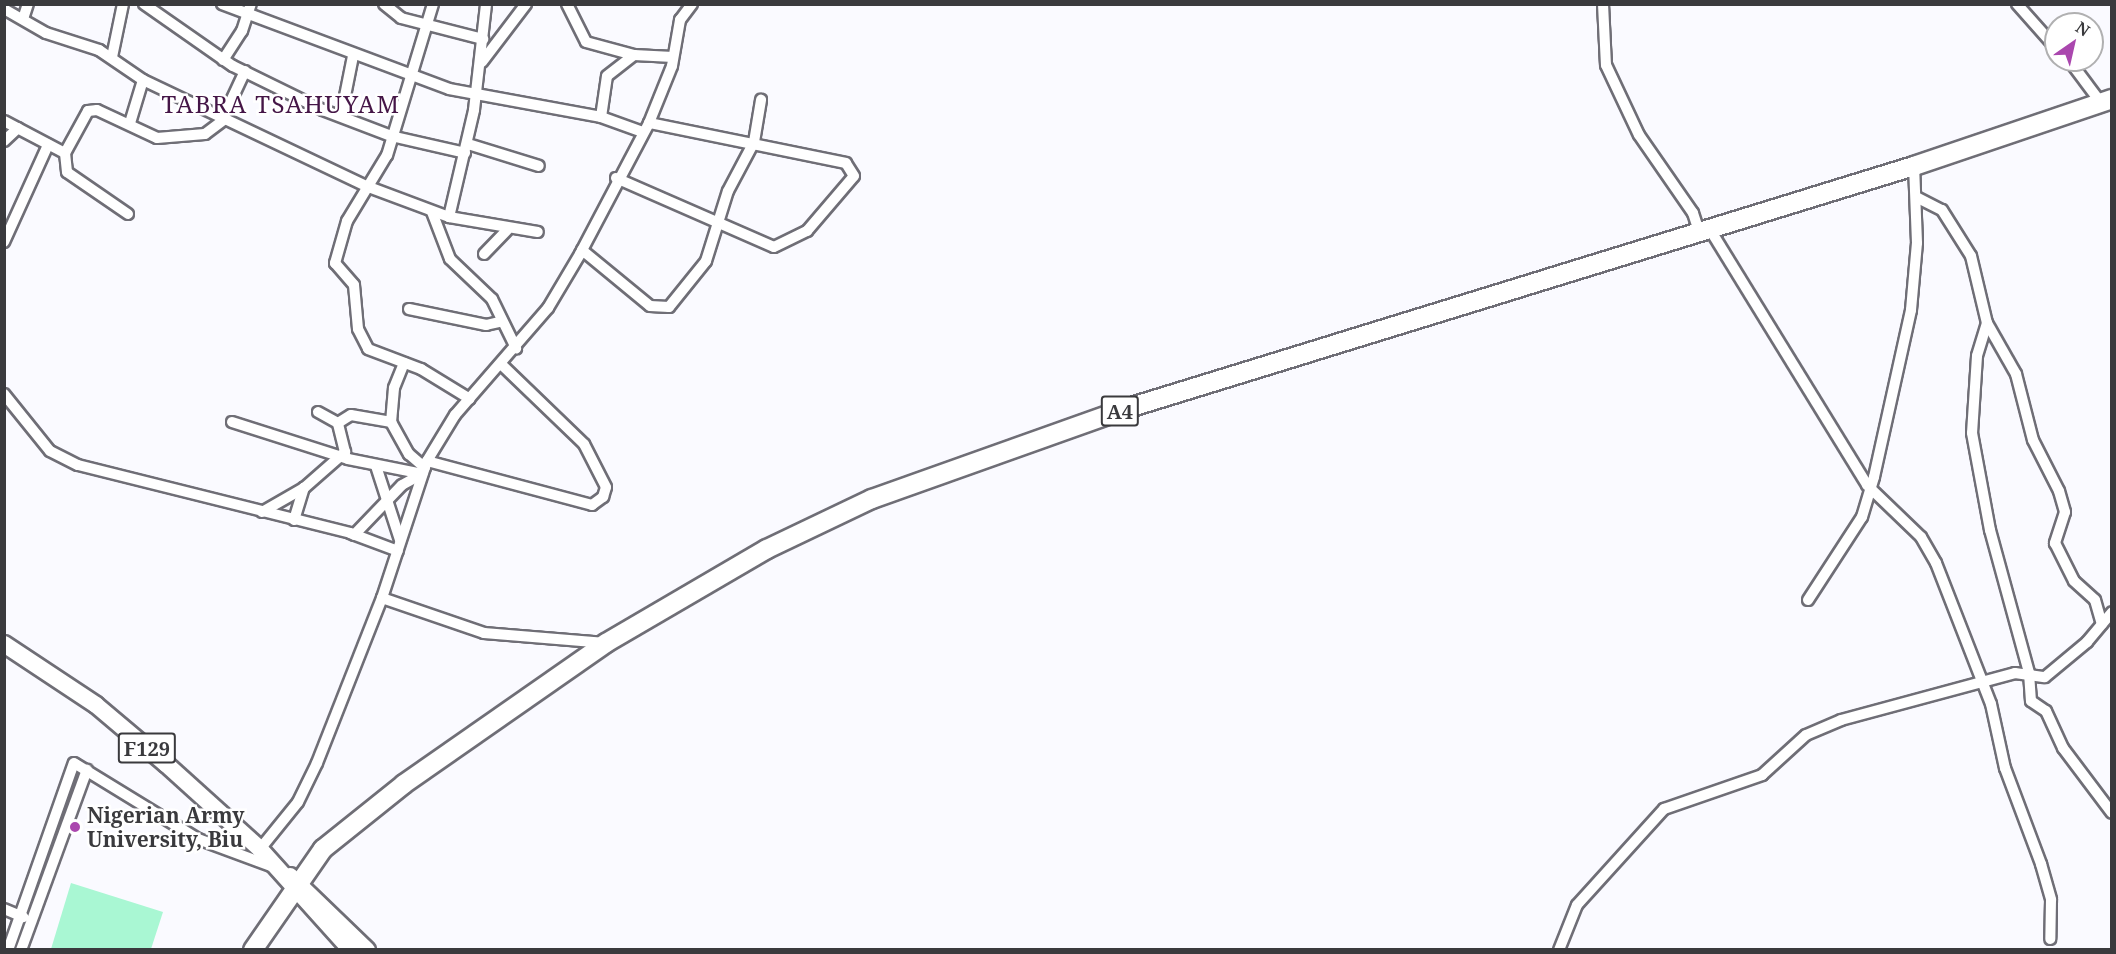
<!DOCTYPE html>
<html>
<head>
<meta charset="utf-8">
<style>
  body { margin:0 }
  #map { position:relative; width:2116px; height:954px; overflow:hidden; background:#fafaff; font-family:"Noto Serif",serif }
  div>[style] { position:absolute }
  .green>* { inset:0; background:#a9f7d3 }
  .roads { filter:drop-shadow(2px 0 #6f6e76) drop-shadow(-2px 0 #6f6e76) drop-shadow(0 2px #6f6e76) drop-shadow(0 -2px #6f6e76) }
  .minor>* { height:10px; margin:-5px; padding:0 5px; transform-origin:5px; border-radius:5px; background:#fff }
  .primary>* { height:16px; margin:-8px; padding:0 8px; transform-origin:8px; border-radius:8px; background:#fff }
  .trunk>* { height:18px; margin:-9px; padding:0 9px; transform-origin:9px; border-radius:9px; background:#fff }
  .dots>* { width:16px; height:16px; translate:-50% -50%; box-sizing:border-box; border:3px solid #fff; border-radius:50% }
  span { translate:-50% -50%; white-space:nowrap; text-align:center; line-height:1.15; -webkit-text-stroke:5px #fff; paint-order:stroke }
  .shield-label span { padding:2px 4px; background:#fff; border:2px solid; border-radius:4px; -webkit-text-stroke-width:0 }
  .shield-label { font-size:20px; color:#3a3a3d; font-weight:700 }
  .poi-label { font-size:21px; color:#3a3a3d; font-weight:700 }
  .left { translate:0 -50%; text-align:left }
  .quarter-label { font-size:24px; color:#451647; letter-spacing:1.5px }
  .frame { position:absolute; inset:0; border:6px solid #3a3a3d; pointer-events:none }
  .north { position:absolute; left:2044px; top:12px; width:60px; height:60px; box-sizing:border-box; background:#fff; border:2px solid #b0b0b1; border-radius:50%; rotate:34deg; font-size:16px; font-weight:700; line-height:24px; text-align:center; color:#3a3a3d }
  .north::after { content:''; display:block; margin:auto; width:21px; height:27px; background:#aa47ae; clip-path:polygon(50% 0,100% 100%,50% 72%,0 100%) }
</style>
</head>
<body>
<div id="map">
  <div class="green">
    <i style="clip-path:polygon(71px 883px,163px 912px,151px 949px,51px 949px)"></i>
  </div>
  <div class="roads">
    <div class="minor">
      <i style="left:144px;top:4px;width:108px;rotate:34.9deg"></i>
      <i style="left:233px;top:66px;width:100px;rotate:26.1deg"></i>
      <i style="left:323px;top:110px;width:73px;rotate:20.9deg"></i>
      <i style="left:391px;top:136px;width:76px;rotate:12.9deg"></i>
      <i style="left:222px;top:4px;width:242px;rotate:20.5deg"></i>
      <i style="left:449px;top:89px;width:155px;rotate:10.4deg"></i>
      <i style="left:601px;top:117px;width:45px;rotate:19.7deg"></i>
      <i style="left:384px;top:4px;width:22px;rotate:39deg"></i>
      <i style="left:401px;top:18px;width:85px;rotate:14.4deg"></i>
      <i style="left:433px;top:4px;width:158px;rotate:106.9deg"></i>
      <i style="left:387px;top:155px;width:77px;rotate:121.2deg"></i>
      <i style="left:347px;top:221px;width:44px;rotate:105.9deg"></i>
      <i style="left:335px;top:263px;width:29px;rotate:49deg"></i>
      <i style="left:354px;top:285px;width:44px;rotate:84.8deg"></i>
      <i style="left:358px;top:329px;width:22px;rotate:63deg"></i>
      <i style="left:368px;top:349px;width:57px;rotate:20.7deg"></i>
      <i style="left:421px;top:369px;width:57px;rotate:31.5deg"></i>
      <i style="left:567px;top:4px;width:42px;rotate:63.4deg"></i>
      <i style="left:586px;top:42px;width:50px;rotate:15.2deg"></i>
      <i style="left:634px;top:55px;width:39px;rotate:3deg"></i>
      <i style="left:1603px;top:4px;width:61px;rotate:87.2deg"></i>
      <i style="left:1606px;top:65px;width:77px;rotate:64.8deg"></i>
      <i style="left:1639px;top:135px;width:95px;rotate:55.3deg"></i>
      <i style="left:1693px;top:213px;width:19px;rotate:72deg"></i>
      <i style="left:2017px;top:4px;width:59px;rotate:48.4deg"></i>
      <i style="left:4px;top:9px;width:48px;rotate:29.7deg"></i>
      <i style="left:46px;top:33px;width:56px;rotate:17.8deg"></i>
      <i style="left:99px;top:50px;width:53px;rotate:34.3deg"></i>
      <i style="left:143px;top:80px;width:247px;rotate:25.4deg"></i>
      <i style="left:366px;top:186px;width:89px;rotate:20.5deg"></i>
      <i style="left:449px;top:217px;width:90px;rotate:9.6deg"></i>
      <i style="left:23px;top:19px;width:16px;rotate:-72deg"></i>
      <i style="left:112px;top:57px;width:54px;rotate:-78.3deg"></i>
      <i style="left:223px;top:60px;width:35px;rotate:-57deg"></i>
      <i style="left:242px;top:31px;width:28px;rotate:-72deg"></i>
      <i style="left:2069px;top:60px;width:54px;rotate:53.3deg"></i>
      <i style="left:482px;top:62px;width:73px;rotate:-52.8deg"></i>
      <i style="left:341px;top:116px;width:61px;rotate:-78.7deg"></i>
      <i style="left:601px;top:117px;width:41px;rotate:-81.7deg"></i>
      <i style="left:607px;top:76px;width:34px;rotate:-38deg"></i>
      <i style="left:223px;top:118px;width:52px;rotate:-64.9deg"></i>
      <i style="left:4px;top:121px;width:69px;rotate:27.7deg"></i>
      <i style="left:130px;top:123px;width:45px;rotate:-73.2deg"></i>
      <i style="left:4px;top:141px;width:19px;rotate:-43deg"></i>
      <i style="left:468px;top:144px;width:74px;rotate:17.2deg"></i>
      <i style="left:616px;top:178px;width:172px;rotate:23.6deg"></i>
      <i style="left:774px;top:247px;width:37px;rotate:-26deg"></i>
      <i style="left:807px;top:231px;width:72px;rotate:-49.5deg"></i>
      <i style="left:854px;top:176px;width:15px;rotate:-122deg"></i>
      <i style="left:846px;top:163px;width:201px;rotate:-168.5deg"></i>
      <i style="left:1916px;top:197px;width:29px;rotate:27deg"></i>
      <i style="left:1942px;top:210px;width:54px;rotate:57.8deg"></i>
      <i style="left:1971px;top:256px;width:69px;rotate:76.6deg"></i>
      <i style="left:1987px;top:323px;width:59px;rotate:60.4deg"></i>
      <i style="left:2016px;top:374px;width:68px;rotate:75.6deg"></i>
      <i style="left:2033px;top:440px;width:57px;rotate:63deg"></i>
      <i style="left:2059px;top:491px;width:22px;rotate:74deg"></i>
      <i style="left:2065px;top:512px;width:33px;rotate:108deg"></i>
      <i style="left:2055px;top:543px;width:42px;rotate:63.4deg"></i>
      <i style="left:2074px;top:581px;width:28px;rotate:42deg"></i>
      <i style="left:2095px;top:600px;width:25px;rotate:74deg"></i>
      <i style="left:432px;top:212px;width:50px;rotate:69deg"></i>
      <i style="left:450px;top:259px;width:58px;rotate:43.6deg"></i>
      <i style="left:492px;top:299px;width:55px;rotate:63.9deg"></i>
      <i style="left:128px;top:214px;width:74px;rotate:-145.5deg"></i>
      <i style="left:67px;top:172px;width:19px;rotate:-96deg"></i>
      <i style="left:65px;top:153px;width:48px;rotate:-61.3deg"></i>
      <i style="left:88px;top:111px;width:9px;rotate:-6deg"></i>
      <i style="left:97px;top:110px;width:66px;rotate:25deg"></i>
      <i style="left:157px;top:138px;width:48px;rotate:-4.8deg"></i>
      <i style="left:205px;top:134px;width:25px;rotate:-37deg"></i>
      <i style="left:449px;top:217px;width:110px;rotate:-76.8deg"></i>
      <i style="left:474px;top:110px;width:107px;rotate:-83.5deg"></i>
      <i style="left:1709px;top:228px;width:302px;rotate:58.4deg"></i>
      <i style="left:1867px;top:485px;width:75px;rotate:43.9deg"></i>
      <i style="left:1921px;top:537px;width:30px;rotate:60deg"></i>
      <i style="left:1936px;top:563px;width:151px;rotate:68.7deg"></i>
      <i style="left:1991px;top:704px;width:66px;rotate:77.7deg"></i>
      <i style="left:2005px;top:768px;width:103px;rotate:69.4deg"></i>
      <i style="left:2041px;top:864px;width:37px;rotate:74deg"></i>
      <i style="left:2051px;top:900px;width:39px;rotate:91deg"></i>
      <i style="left:4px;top:242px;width:107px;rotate:-65.6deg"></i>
      <i style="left:582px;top:250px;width:88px;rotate:39.5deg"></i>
      <i style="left:650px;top:306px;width:19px;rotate:3deg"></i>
      <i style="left:669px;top:307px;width:59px;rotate:-51.2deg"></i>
      <i style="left:706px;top:261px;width:73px;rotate:-72.6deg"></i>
      <i style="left:728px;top:191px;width:55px;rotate:-62deg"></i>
      <i style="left:754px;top:142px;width:43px;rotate:-80.5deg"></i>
      <i style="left:484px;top:254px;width:33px;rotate:-46deg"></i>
      <i style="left:409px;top:309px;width:79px;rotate:11.7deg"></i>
      <i style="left:486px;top:325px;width:13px;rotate:-13deg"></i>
      <i style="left:1987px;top:323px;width:34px;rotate:107deg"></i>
      <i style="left:1977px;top:356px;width:77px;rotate:93.7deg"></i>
      <i style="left:1972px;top:433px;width:99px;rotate:79.5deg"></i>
      <i style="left:1990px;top:530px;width:148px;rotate:74.7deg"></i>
      <i style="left:2029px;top:673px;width:28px;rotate:86deg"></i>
      <i style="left:2031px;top:701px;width:18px;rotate:34deg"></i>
      <i style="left:2046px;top:711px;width:41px;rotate:65.3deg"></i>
      <i style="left:2063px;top:748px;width:81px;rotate:53deg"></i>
      <i style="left:404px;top:363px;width:27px;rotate:112deg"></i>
      <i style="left:394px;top:388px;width:34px;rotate:95deg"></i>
      <i style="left:391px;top:422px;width:37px;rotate:61deg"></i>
      <i style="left:409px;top:454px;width:21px;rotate:41deg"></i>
      <i style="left:4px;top:394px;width:73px;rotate:51.1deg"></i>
      <i style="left:50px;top:451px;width:31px;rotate:27deg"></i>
      <i style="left:78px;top:465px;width:280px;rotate:14deg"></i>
      <i style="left:350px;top:533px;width:51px;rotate:20.6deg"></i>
      <i style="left:318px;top:412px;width:23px;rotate:29deg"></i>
      <i style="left:338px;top:423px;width:15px;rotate:-32deg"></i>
      <i style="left:351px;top:415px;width:41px;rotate:9.9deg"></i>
      <i style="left:232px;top:422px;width:122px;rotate:17.7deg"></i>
      <i style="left:348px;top:459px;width:76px;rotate:11.3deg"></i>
      <i style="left:427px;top:461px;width:171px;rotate:14.9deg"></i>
      <i style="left:592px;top:505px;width:14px;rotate:-36deg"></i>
      <i style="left:603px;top:497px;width:10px;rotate:-73deg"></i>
      <i style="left:606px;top:487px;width:48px;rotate:-117.1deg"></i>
      <i style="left:584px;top:444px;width:114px;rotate:-136.1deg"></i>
      <i style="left:376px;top:466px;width:78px;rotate:72deg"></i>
      <i style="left:262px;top:512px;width:48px;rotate:-29.7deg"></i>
      <i style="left:294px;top:520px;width:34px;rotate:-73deg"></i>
      <i style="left:304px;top:488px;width:55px;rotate:-41.3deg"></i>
      <i style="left:345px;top:452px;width:30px;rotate:-104deg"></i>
      <i style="left:354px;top:535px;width:69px;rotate:-46.2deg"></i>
      <i style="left:402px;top:485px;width:23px;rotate:-29deg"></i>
      <i style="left:382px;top:598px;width:108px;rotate:18.9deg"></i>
      <i style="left:484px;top:633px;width:122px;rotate:4.7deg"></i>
      <i style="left:1808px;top:600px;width:99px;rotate:-57deg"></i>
      <i style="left:1862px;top:517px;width:42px;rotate:-73.3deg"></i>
      <i style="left:1874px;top:477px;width:171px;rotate:-77.5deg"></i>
      <i style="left:1911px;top:310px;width:67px;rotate:-84.9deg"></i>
      <i style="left:1917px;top:243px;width:77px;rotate:-92.2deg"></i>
      <i style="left:260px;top:849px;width:60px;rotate:-51deg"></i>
      <i style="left:298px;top:802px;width:43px;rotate:-64deg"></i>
      <i style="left:317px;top:763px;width:177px;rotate:-68.5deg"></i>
      <i style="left:382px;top:598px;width:144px;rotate:-71.8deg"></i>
      <i style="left:427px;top:461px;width:54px;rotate:-58.7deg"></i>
      <i style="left:455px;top:415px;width:142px;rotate:-49deg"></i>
      <i style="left:548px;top:308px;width:63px;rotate:-59.3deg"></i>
      <i style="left:580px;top:254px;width:148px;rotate:-62.2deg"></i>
      <i style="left:649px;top:123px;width:61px;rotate:-68deg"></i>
      <i style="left:672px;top:66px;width:47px;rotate:-80.1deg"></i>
      <i style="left:680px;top:20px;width:20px;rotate:-53deg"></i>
      <i style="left:4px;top:909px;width:21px;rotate:23deg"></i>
      <i style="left:8px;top:950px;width:198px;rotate:-70.6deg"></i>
      <i style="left:74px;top:763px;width:145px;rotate:31.5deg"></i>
      <i style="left:198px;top:839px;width:83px;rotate:20.4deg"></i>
      <i style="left:21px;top:950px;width:192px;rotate:-69.9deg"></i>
      <i style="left:1559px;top:950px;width:48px;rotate:-68.2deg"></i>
      <i style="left:1577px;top:905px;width:130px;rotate:-47.8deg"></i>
      <i style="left:1664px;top:809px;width:104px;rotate:-19.1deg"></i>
      <i style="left:1762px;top:775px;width:59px;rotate:-42.3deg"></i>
      <i style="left:1806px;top:735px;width:38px;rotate:-23deg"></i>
      <i style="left:1841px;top:720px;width:180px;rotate:-15.1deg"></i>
      <i style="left:2015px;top:673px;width:30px;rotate:8deg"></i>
      <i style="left:2045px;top:677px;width:55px;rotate:-39.8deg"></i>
      <i style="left:2087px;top:642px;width:39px;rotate:-50deg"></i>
    </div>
    <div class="primary">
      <i style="left:4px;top:644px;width:110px;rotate:33.5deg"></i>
      <i style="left:96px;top:705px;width:92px;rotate:40.1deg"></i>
      <i style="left:166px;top:764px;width:127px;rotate:42.1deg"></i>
      <i style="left:260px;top:849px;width:136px;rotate:48deg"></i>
      <i style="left:290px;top:876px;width:107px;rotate:43.9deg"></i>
    </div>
    <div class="trunk">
      <i style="left:253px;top:950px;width:123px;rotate:-55.3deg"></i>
      <i style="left:323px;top:849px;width:104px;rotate:-38.7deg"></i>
      <i style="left:404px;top:784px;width:246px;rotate:-34.9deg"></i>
      <i style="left:606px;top:643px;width:186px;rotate:-30.3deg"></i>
      <i style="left:767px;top:549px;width:116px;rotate:-25.5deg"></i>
      <i style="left:872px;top:499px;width:269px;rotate:-19.6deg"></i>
      <i style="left:1125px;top:409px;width:826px;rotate:-17.12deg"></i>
      <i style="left:1914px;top:166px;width:209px;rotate:-18.7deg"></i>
    </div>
  </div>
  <div class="dots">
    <i style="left:75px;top:827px;background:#aa47ae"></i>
  </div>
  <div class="shield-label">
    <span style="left:1120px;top:411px">A4</span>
    <span style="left:147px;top:748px">F129</span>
  </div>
  <div class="poi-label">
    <span class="left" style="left:87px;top:827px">Nigerian Army<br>University, Biu</span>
  </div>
  <div class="quarter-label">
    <span style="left:281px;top:104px">TABRA TSAHUYAM</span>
  </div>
  <div class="frame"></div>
  <div class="north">N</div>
</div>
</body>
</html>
